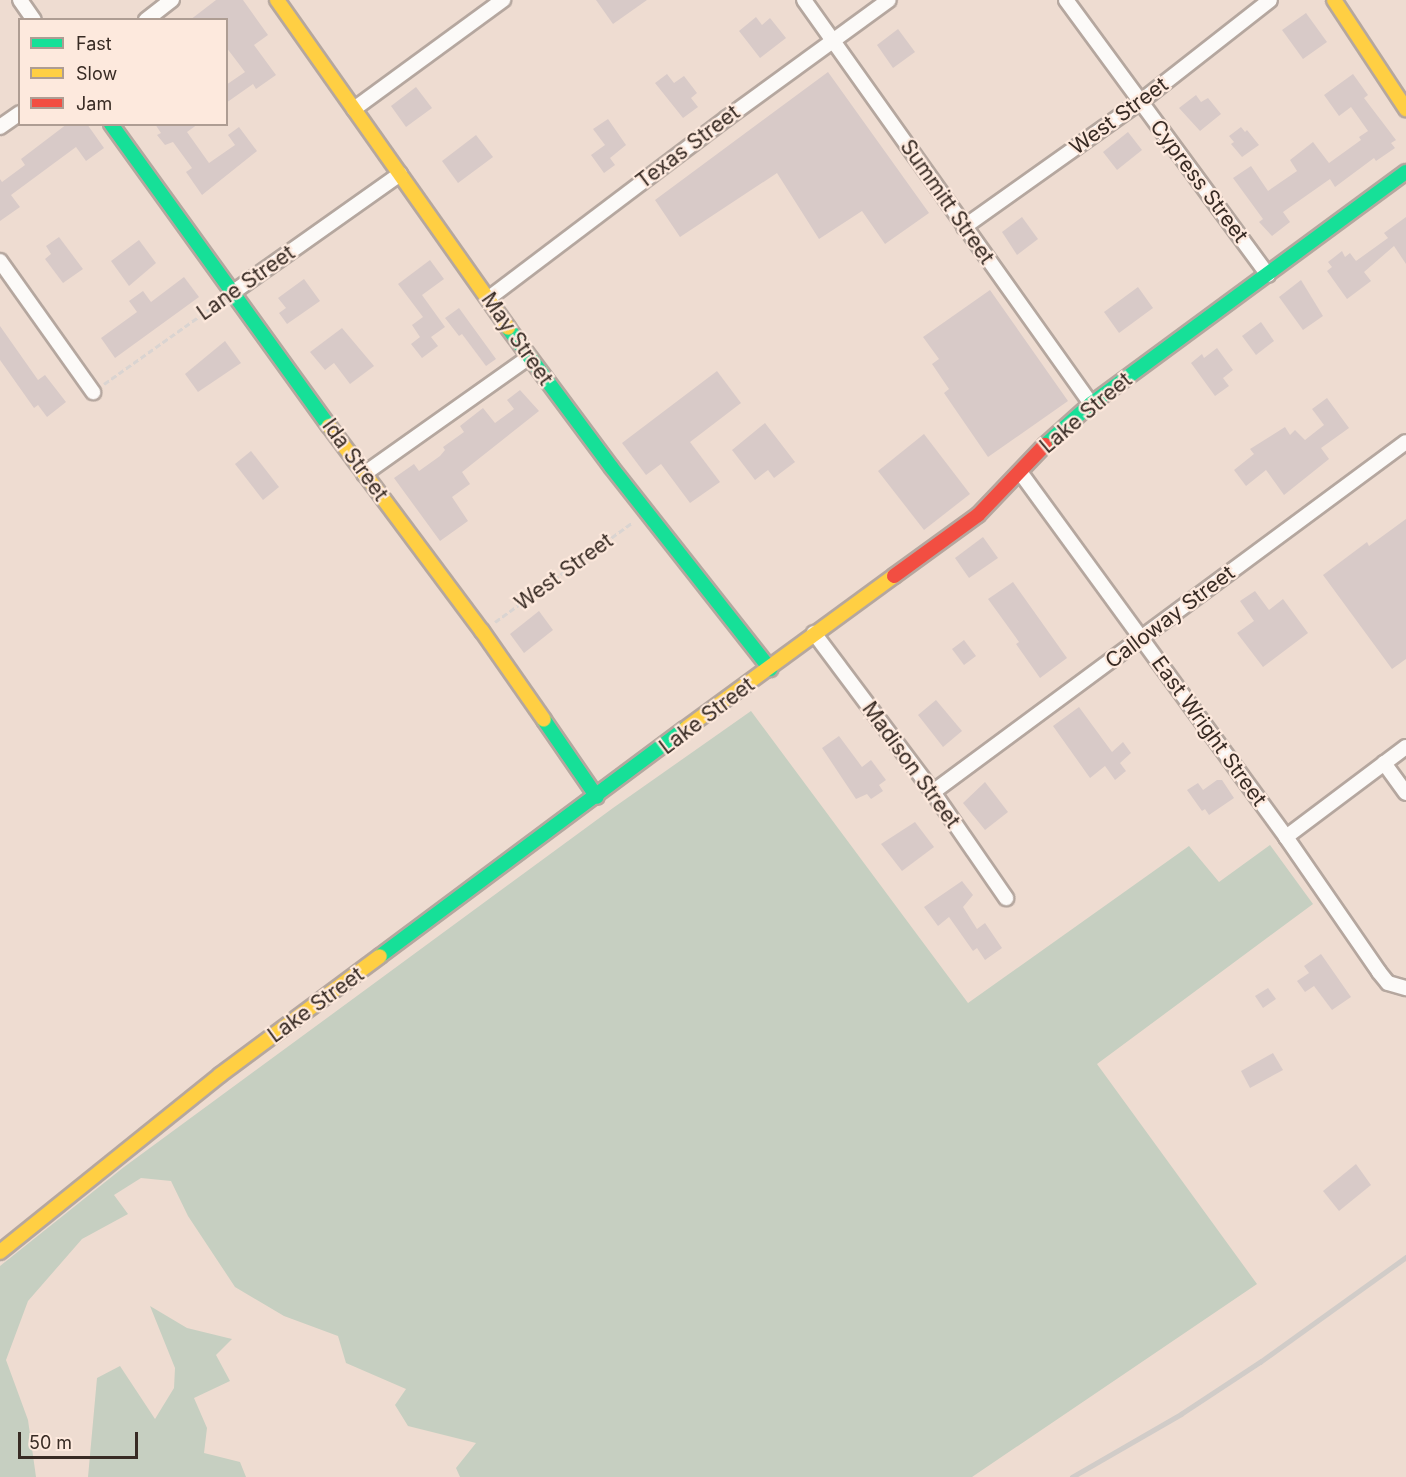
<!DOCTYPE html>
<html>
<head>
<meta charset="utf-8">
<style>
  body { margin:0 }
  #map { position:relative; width:1406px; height:1477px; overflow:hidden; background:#eedcd1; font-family:Inter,sans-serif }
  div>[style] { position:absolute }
  .green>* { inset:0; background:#c6cfc1 }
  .building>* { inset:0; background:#d8cac8 }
  .path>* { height:3px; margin-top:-1.5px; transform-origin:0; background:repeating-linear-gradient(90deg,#dad4d1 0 6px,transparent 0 9px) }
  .roads { filter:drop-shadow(2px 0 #b5a79f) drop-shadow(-2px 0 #b5a79f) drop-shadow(0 2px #b5a79f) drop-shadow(0 -2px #b5a79f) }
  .street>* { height:14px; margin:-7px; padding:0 7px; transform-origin:7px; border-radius:7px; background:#fcfaf8 }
  .fast>* { height:14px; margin:-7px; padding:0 7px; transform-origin:7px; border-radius:7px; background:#16e098 }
  .slow>* { height:14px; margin:-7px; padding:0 7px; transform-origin:7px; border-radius:7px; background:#ffcf43 }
  .jam>* { height:14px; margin:-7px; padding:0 7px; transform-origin:7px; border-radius:7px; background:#f24e42 }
  .rail>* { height:4.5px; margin:-2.25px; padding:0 2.25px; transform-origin:2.25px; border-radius:2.25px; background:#d1ccc8 }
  span { translate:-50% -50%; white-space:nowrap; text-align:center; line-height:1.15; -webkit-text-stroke:4.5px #fde9dd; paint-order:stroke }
  .street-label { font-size:21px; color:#382b24 }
  .legend { position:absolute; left:18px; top:18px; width:210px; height:108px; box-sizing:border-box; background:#fde9dd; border:2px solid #ae9d93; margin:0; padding:8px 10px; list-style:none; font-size:18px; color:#382b24 }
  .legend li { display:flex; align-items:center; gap:12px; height:30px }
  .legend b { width:30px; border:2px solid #ae9d93 }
  .scale { position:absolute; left:18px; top:1432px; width:120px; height:27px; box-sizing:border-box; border:3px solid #382b24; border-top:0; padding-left:8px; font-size:18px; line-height:21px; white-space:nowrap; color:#382b24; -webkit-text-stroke:4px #fde9dd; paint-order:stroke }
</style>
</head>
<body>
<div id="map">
  <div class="green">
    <i style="clip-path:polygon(751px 711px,968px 1003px,1189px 846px,1219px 882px,1270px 845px,1313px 904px,1097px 1064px,1257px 1284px,972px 1477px,460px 1477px,456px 1468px,476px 1443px,408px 1426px,395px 1405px,406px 1389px,346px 1363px,338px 1336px,284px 1316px,235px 1287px,188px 1216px,171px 1181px,141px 1178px,114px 1195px,128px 1214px,82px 1239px,28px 1301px,6px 1360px,28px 1420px,36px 1477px,0 1477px,0 1266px,124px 1167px,613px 808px)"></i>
    <i style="clip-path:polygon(150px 1306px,187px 1328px,232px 1339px,216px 1355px,230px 1381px,194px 1398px,207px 1428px,204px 1453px,240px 1462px,246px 1477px,88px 1477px,97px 1378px,120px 1366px,155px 1419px,174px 1388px,175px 1368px)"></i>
  </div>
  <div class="building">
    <i style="clip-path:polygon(216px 0,243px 0,268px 35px,254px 45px,276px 75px,256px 89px,253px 84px,226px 103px,226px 85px,245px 72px,226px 47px,226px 20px,190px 20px)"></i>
    <i style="clip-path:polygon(596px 0,647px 0,613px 24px)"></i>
    <i style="clip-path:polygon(1306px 13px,1327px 42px,1303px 59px,1282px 30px)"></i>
    <i style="clip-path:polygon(756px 17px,762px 25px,770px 18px,786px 38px,760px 58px,739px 31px)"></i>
    <i style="clip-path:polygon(898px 29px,915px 52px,893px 68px,877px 45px)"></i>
    <i style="clip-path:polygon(828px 72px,929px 213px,885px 244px,862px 211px,819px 239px,777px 173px,680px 237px,655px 200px)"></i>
    <i style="clip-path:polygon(667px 74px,674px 83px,684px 76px,697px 93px,691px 98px,698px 107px,683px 118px,655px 83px)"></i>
    <i style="clip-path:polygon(1353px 74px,1368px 95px,1364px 98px,1396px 140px,1391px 143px,1395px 148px,1376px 161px,1374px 158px,1335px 187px,1330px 179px,1283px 212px,1290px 222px,1272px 236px,1259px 222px,1263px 219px,1233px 178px,1251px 166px,1268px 191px,1297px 171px,1290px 160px,1313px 142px,1329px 163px,1361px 140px,1359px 137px,1368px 131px,1351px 107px,1339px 116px,1324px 95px)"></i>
    <i style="clip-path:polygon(416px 87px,432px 108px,406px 127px,391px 106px)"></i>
    <i style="clip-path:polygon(1196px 95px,1201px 102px,1208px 98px,1221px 114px,1200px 131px,1179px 108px)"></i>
    <i style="clip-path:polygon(608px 119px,626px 145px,610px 158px,615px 165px,604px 173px,591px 155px,605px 145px,593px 129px)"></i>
    <i style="clip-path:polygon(67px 124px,87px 124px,104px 148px,86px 161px,76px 147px,11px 195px,20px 207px,0 221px,0 179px,2px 182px,25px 165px,21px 159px)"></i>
    <i style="clip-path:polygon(155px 124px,198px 124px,187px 132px,209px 163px,235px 145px,228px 135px,239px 127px,257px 151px,202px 195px,186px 172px,192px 168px,173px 142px,165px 145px,157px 135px,161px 133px)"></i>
    <i style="clip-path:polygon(1241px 127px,1245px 132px,1247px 130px,1259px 145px,1242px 157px,1231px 144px,1234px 142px,1229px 136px)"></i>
    <i style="clip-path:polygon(1128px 132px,1142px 150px,1117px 170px,1103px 152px)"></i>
    <i style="clip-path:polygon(476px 135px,493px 157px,458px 183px,442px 161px)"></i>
    <i style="clip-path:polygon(1022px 217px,1038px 239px,1017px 255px,1002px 232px)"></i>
    <i style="clip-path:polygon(1406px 217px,1406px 264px,1394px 246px,1364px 272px,1371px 281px,1347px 299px,1327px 271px,1332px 267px,1328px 262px,1342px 251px,1345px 257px,1350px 253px,1356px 261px,1388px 238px,1384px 233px)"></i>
    <i style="clip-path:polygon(59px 237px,83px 269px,63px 283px,45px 259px,51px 254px,46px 246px)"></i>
    <i style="clip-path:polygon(139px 240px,156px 263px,129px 286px,111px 261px)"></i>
    <i style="clip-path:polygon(430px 260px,444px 279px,422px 295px,445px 327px,431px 337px,438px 346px,422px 358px,411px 344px,420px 337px,412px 325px,423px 317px,398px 284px)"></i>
    <i style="clip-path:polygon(184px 277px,199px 297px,115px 358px,101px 338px,137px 312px,129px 301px,143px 291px,151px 302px)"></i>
    <i style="clip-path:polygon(304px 279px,320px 301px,287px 324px,279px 313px,286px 308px,278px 298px)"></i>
    <i style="clip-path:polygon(1301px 280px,1323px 316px,1303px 330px,1279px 297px)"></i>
    <i style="clip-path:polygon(1138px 287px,1153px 308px,1119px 333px,1104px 312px)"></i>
    <i style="clip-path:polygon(990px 290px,1068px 401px,988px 457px,944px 393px,949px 389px,932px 364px,939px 359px,923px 337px)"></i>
    <i style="clip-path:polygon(459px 308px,496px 359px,486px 366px,462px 334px,459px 336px,445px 318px)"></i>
    <i style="clip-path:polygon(1261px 322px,1274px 341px,1256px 355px,1242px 336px)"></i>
    <i style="clip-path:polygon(0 326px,38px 380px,45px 375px,66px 402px,47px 417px,38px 405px,34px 408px,0 360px)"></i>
    <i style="clip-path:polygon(342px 328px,374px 366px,350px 384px,334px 363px,325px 370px,310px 352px)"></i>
    <i style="clip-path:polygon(225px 341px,241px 363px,198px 392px,185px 374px)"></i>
    <i style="clip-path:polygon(1217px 348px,1233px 370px,1223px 378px,1229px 386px,1215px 396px,1191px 363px,1202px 354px,1204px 358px)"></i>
    <i style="clip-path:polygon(717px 371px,741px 403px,690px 442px,720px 482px,690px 503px,661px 464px,646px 475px,622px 443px)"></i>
    <i style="clip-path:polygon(520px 390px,539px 411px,462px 472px,470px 484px,452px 497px,468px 521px,440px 541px,394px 478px,414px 464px,419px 471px,440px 456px,445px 450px,443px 447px,464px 432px,460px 426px,483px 408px,495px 423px,514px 409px,507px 400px)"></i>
    <i style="clip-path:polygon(1327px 398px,1349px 428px,1321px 448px,1329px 459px,1284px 495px,1266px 470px,1246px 486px,1234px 470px,1254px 454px,1250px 449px,1285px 427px,1290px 435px,1295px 430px,1305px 440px,1324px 425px,1312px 409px)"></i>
    <i style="clip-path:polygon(765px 423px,795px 462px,774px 478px,768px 470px,755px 480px,732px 450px)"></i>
    <i style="clip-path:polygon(924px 434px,970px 494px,924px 530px,878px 471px)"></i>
    <i style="clip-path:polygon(251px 451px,279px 487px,263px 500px,235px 464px)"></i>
    <i style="clip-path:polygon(1406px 519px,1406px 659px,1392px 669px,1323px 575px,1367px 542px,1369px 546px)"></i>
    <i style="clip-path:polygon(983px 537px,998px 558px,969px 578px,955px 558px)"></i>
    <i style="clip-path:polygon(1013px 582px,1067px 658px,1040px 678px,1016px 644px,1019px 642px,988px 599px)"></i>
    <i style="clip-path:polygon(1255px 591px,1269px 610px,1283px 599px,1308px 633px,1263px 667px,1237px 633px,1254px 621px,1240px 601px)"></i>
    <i style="clip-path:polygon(539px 611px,553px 630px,524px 653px,510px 634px)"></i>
    <i style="clip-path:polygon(964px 640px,976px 656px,964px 665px,952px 649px)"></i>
    <i style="clip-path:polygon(936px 700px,962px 731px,943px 747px,918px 715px)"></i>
    <i style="clip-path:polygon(1079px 707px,1112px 752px,1123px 742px,1131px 753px,1120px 763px,1126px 771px,1115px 780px,1105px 766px,1090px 778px,1053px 726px)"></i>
    <i style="clip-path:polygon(839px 736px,862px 767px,871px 760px,886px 780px,879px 785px,883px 791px,871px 799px,867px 794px,856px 799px,822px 748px)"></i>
    <i style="clip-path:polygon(1217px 780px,1222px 780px,1234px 798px,1209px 815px,1205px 809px,1202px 811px,1187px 790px,1198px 783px,1203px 790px)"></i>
    <i style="clip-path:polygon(985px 782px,1008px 812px,985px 830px,963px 803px)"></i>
    <i style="clip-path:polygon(915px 822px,934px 847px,902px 871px,881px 844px)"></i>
    <i style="clip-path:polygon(962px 881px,973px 895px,963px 907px,977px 929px,985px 923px,1002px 948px,985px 960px,977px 948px,973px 951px,949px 917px,938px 926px,924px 907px)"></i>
    <i style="clip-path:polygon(1321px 954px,1351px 997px,1332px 1010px,1314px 986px,1305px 992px,1297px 981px,1309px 973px,1304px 966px)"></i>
    <i style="clip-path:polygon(1268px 988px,1276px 999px,1263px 1008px,1255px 996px)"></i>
    <i style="clip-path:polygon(1273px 1053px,1283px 1070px,1250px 1088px,1241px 1071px)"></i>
    <i style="clip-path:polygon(1356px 1164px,1371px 1185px,1339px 1211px,1323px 1191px)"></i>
  </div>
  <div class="path">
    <i style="left:104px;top:384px;width:143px;rotate:-35.4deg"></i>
    <i style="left:495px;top:622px;width:170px;rotate:-35.9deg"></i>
  </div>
  <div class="roads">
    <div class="street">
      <i style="left:20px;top:0;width:24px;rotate:55deg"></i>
      <i style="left:804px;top:0;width:496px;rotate:54.6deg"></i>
      <i style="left:1066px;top:0;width:341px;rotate:53.7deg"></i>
      <i style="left:146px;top:20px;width:33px;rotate:-38deg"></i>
      <i style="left:354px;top:109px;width:185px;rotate:-36.2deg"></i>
      <i style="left:0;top:127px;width:24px;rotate:-35deg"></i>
      <i style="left:964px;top:227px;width:216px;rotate:-35.4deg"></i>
      <i style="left:1140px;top:102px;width:165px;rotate:-38.1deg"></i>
      <i style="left:0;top:261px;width:161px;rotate:54.6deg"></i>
      <i style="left:232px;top:293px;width:206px;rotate:-35.3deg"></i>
      <i style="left:489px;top:298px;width:298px;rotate:-37.1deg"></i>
      <i style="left:727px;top:118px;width:200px;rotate:-36.1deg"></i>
      <i style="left:1020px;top:472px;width:452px;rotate:53.9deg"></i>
      <i style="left:1286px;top:837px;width:164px;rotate:55.4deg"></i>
      <i style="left:1379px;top:972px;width:14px;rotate:51deg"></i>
      <i style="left:1388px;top:983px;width:19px;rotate:16deg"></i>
      <i style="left:364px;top:474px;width:202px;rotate:-35.3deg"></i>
      <i style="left:814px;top:633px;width:199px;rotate:53.2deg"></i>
      <i style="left:933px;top:792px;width:129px;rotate:55.4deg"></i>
      <i style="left:1384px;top:763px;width:37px;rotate:54deg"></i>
      <i style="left:933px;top:792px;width:588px;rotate:-36.5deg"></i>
      <i style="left:1286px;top:837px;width:150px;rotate:-36.9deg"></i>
    </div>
    <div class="fast">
      <i style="left:111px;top:124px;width:372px;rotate:54.2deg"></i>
      <i style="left:508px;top:328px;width:174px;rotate:53.4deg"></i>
      <i style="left:612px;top:468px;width:256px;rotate:51.8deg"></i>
      <i style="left:1045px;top:445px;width:62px;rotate:-41.7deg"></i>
      <i style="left:1091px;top:404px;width:391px;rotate:-36.4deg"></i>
      <i style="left:544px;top:720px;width:93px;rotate:55.5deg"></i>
      <i style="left:380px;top:956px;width:380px;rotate:-36.7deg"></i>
    </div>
    <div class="slow">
      <i style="left:277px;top:0;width:401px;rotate:54.8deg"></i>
      <i style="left:1334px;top:0;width:131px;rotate:56.6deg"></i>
      <i style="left:329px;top:426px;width:256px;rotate:53.3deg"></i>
      <i style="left:482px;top:631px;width:108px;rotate:55.1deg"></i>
      <i style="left:685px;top:729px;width:259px;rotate:-36.2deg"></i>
      <i style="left:0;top:1252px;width:282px;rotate:-38.8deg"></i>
      <i style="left:220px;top:1075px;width:199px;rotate:-36.6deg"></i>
    </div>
    <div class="jam">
      <i style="left:894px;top:576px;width:104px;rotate:-36deg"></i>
      <i style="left:978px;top:515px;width:97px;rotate:-46.3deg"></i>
    </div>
  </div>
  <div class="rail">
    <i style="left:1072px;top:1477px;width:126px;rotate:-30deg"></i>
    <i style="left:1181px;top:1414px;width:95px;rotate:-33.4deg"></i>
    <i style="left:1260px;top:1362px;width:180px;rotate:-35.7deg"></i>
  </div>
  <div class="street-label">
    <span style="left:1119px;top:116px;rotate:-36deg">West Street</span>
    <span style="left:688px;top:147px;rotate:-37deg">Texas Street</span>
    <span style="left:1199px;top:181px;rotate:53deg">Cypress Street</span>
    <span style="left:947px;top:202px;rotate:55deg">Summitt Street</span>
    <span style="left:246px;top:283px;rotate:-35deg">Lane Street</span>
    <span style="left:517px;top:339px;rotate:55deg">May Street</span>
    <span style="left:1086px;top:413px;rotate:-40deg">Lake Street</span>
    <span style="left:355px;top:460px;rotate:54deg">Ida Street</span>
    <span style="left:564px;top:572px;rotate:-36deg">West Street</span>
    <span style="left:1170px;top:617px;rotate:-37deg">Calloway Street</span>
    <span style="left:707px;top:716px;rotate:-37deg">Lake Street</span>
    <span style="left:1209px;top:731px;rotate:54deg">East Wright Street</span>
    <span style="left:911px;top:765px;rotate:54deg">Madison Street</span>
    <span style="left:316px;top:1005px;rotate:-36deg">Lake Street</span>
  </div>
  <ul class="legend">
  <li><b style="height:8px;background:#16e098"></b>Fast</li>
  <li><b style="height:8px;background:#ffcf43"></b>Slow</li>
  <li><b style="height:8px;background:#f24e42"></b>Jam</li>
  </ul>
  <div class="scale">50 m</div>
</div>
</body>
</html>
